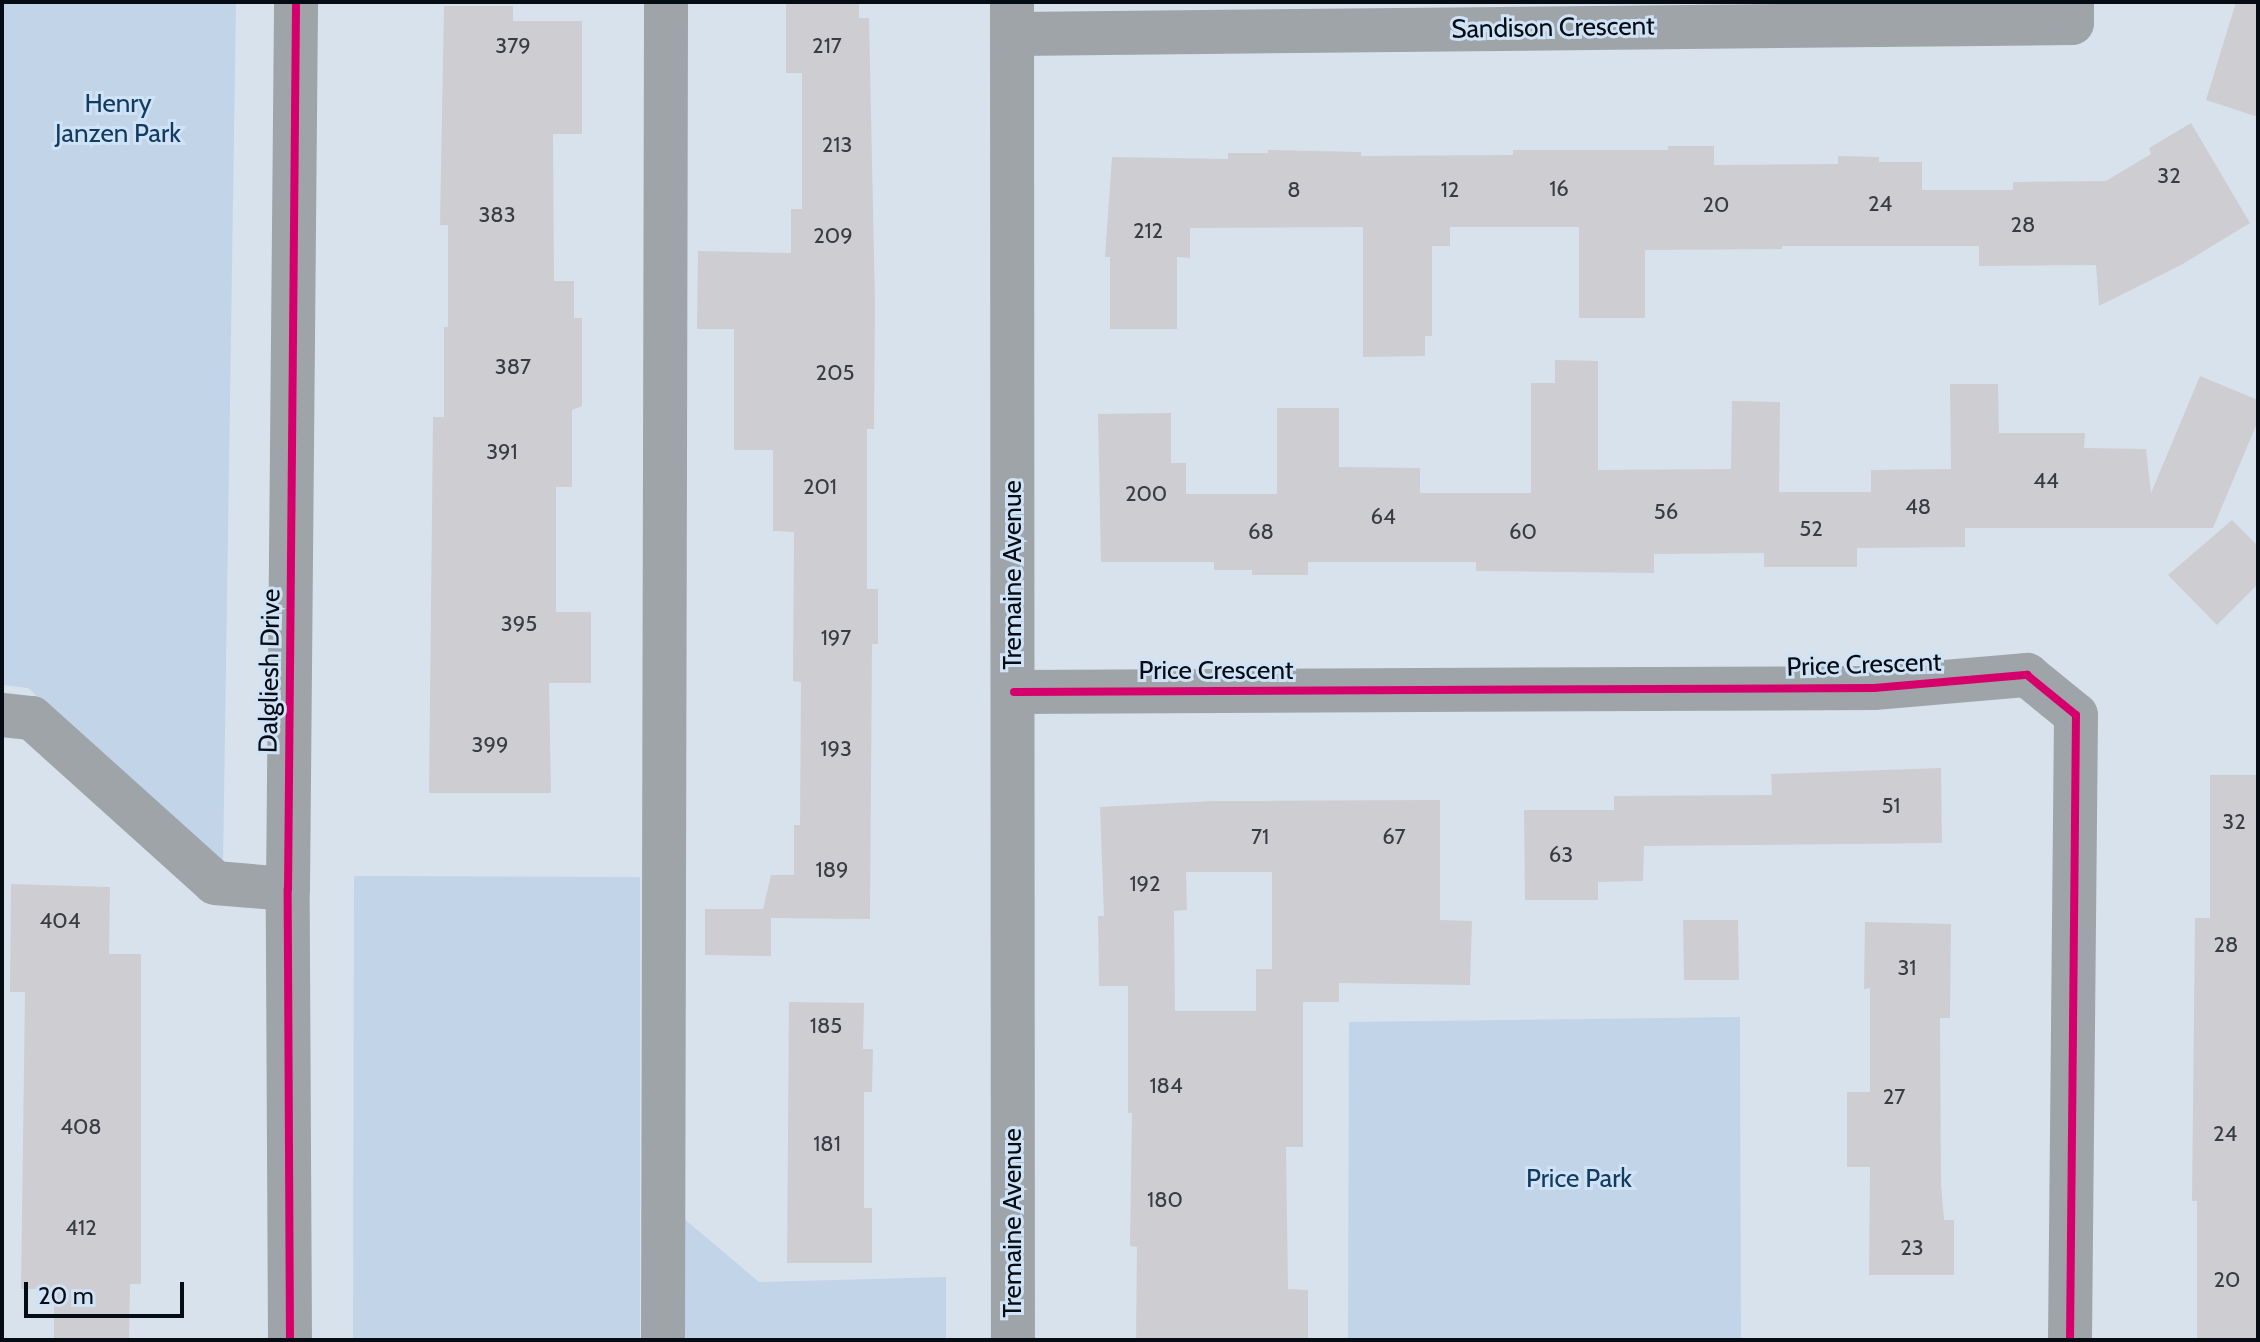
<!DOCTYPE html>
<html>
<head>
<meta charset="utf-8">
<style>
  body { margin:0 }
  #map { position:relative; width:2260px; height:1342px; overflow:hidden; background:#d8e2ed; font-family:Cabin,sans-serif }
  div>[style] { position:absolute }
  .green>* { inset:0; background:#c1d4e8 }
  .building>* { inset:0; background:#cecdd2 }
  .minor>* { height:44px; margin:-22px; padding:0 22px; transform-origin:22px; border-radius:22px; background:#9fa4a9 }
  .cycleway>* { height:8px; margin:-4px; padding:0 4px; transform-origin:4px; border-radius:4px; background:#d6006c }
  span { translate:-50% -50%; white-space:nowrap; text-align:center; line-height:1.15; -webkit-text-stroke:6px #cfe2f6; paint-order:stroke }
  .number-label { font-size:22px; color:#383c43 }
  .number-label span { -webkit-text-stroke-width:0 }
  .street-label { font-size:26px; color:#060c13 }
  .park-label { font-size:26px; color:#123b61 }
  .frame { position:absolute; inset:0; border:4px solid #060c13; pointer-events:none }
  .scale { position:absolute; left:24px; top:1282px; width:160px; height:36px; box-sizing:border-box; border:4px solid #060c13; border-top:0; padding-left:10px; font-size:24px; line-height:28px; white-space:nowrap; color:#060c13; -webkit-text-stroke:6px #cfe2f6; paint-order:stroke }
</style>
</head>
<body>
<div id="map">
  <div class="green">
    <i style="clip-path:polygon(2px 2px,236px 2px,223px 864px,28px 688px,2px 685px)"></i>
    <i style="clip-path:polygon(354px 876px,640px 877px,640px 1340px,353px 1340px)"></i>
    <i style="clip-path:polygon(1740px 1017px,1741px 1340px,1348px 1340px,1349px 1022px)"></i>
    <i style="clip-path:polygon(682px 1217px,759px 1282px,946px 1277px,946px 1340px,683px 1340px)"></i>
  </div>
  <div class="building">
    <i style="clip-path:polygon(786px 2px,859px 2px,859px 18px,869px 18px,875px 304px,874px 429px,867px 429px,867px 589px,878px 589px,878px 644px,872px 644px,870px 919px,771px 918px,771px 956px,705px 955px,705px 909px,763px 909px,771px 875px,794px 875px,794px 825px,800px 825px,801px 682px,793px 681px,794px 532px,773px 531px,773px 450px,734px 450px,734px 329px,697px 329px,698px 251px,791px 253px,791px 209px,802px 209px,802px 73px,786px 73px)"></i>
    <i style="clip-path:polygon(2236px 2px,2258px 2px,2258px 117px,2206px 100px)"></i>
    <i style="clip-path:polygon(444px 6px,513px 6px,513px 21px,582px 21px,582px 134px,553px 134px,554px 281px,574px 281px,574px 318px,582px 318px,582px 406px,572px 410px,572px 487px,556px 487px,556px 612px,591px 612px,591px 683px,549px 683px,551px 793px,429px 793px,433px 417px,444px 417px,444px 327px,448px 327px,448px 225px,440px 225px)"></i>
    <i style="clip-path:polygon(2191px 123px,2250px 223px,2181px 265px,2099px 306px,2096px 265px,1979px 266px,1979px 246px,1782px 246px,1782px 249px,1645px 250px,1645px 318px,1579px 318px,1579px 227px,1450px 227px,1450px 246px,1432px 246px,1432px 336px,1425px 336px,1425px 356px,1363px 357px,1363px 227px,1190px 228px,1190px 258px,1177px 257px,1177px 329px,1110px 329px,1110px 257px,1105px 257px,1112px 157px,1228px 159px,1228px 153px,1268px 153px,1268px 150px,1361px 152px,1361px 156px,1513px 155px,1513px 150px,1668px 150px,1668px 146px,1714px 146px,1714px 165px,1838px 164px,1838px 156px,1879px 157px,1879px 162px,1922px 162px,1922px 190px,2013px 190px,2013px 182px,2106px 181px,2151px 154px,2149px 148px)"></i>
    <i style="clip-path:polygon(1555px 360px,1598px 361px,1598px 470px,1731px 469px,1732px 401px,1780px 402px,1779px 492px,1871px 492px,1871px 470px,1951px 469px,1950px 384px,1998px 384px,1999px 433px,2085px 433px,2084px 448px,2146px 449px,2151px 493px,2200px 376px,2258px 400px,2258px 421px,2213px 528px,1965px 528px,1965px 547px,1857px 548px,1857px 567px,1764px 567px,1764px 553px,1654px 554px,1654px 573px,1476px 571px,1476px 562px,1308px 562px,1308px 575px,1252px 575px,1252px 570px,1214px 570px,1214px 562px,1101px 562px,1098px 414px,1171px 413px,1171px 463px,1186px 463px,1186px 494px,1277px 494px,1277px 408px,1339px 408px,1339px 467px,1420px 468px,1420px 493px,1531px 493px,1531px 383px,1555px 383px)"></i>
    <i style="clip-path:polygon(2232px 520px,2258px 546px,2258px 584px,2217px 625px,2168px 575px)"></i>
    <i style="clip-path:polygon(1941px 768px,1942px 843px,1644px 846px,1643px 881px,1598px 882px,1598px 900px,1525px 900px,1524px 810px,1614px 810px,1614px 796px,1772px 795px,1771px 774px)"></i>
    <i style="clip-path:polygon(2210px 775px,2258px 775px,2258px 1340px,2197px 1340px,2197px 1201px,2192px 1201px,2195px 918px,2210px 918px)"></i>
    <i style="clip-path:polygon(evenodd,1440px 800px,1440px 920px,1472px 921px,1470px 985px,1339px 983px,1339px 1002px,1303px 1002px,1303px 1147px,1286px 1147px,1288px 1289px,1308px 1290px,1308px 1340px,1136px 1340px,1137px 1247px,1130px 1246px,1132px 1113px,1128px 1113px,1128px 986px,1099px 986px,1098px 916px,1104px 916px,1100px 807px,1213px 801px,1440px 800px,1186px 872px,1272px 872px,1272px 969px,1256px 969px,1256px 1011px,1175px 1011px,1174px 911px,1187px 910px,1186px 872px)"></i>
    <i style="clip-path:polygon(11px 884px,110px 887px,109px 954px,141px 954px,141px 1284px,130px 1284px,129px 1340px,54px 1340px,54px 1289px,21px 1289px,25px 992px,10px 992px)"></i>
    <i style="clip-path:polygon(1683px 920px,1738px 920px,1739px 980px,1684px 980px)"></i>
    <i style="clip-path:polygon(1865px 922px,1951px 924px,1950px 1018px,1940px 1018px,1941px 1183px,1944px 1220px,1954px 1220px,1954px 1275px,1869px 1275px,1870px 1167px,1847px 1167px,1847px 1092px,1870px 1092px,1870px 988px,1864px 989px)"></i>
    <i style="clip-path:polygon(789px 1002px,864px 1003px,863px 1049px,873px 1049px,872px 1092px,864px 1092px,864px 1208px,872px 1208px,872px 1263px,787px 1263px)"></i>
  </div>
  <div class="minor">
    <i style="left:1012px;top:2px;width:1338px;rotate:89.96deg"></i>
    <i style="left:1012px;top:34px;width:1060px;rotate:-0.59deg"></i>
    <i style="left:2072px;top:23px;width:21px;rotate:-90deg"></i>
    <i style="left:1014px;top:692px;width:860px;rotate:-0.27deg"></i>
    <i style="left:1874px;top:688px;width:154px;rotate:-4.9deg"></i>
    <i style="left:2027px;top:675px;width:63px;rotate:39.2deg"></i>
    <i style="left:2076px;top:715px;width:625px;rotate:90.55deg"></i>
    <i style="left:2px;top:715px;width:30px;rotate:6deg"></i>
    <i style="left:32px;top:718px;width:246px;rotate:42deg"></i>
    <i style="left:215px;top:883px;width:73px;rotate:4.7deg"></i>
    <i style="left:290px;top:1340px;width:451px;rotate:-90.3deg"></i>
    <i style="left:288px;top:889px;width:887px;rotate:-89.48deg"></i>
    <i style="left:663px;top:1340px;width:1338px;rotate:-89.87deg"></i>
  </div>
  <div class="cycleway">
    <i style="left:1014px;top:692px;width:860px;rotate:-0.27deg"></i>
    <i style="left:1874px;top:688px;width:154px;rotate:-4.9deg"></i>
    <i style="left:2027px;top:675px;width:63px;rotate:39.2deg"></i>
    <i style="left:2076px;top:715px;width:625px;rotate:90.55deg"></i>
    <i style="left:290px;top:1340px;width:451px;rotate:-90.3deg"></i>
    <i style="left:288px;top:889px;width:887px;rotate:-89.48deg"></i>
  </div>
  <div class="number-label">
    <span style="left:513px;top:46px">379</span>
    <span style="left:827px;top:46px">217</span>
    <span style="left:837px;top:145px">213</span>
    <span style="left:2169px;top:176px">32</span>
    <span style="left:1559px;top:189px">16</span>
    <span style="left:1294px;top:190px">8</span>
    <span style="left:1450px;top:190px">12</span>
    <span style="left:1880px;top:204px">24</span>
    <span style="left:1716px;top:205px">20</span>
    <span style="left:497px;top:215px">383</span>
    <span style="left:2023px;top:225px">28</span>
    <span style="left:1148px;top:231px">212</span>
    <span style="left:833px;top:236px">209</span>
    <span style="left:513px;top:367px">387</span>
    <span style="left:835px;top:373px">205</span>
    <span style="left:502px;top:452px">391</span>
    <span style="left:2046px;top:481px">44</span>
    <span style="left:820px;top:487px">201</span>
    <span style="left:1146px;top:494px">200</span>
    <span style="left:1918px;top:507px">48</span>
    <span style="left:1666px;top:512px">56</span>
    <span style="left:1383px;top:517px">64</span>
    <span style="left:1811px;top:529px">52</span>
    <span style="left:1261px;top:532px">68</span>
    <span style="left:1523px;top:532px">60</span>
    <span style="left:519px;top:624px">395</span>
    <span style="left:836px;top:638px">197</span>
    <span style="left:490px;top:745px">399</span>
    <span style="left:836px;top:749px">193</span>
    <span style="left:1891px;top:806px">51</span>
    <span style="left:2234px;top:822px">32</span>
    <span style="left:1260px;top:837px">71</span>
    <span style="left:1394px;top:837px">67</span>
    <span style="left:1561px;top:855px">63</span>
    <span style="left:832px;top:870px">189</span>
    <span style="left:1145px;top:884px">192</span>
    <span style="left:60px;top:921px">404</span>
    <span style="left:2226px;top:945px">28</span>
    <span style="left:1907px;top:968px">31</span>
    <span style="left:826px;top:1026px">185</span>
    <span style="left:1166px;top:1086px">184</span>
    <span style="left:1894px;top:1097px">27</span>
    <span style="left:81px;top:1127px">408</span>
    <span style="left:2225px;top:1134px">24</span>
    <span style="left:827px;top:1144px">181</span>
    <span style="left:1165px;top:1200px">180</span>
    <span style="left:81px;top:1228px">412</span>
    <span style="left:1912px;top:1248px">23</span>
    <span style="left:2227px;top:1280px">20</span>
  </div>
  <div class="street-label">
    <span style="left:1553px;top:28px;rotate:-1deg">Sandison Crescent</span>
    <span style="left:1013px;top:575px;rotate:-90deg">Tremaine Avenue</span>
    <span style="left:1864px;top:665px;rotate:-2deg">Price Crescent</span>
    <span style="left:270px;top:671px;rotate:-89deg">Dalgliesh Drive</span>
    <span style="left:1216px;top:671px">Price Crescent</span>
    <span style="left:1013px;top:1223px;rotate:-90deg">Tremaine Avenue</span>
  </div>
  <div class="park-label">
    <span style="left:118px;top:119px">Henry<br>Janzen Park</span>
    <span style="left:1579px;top:1179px">Price Park</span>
  </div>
  <div class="frame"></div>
  <div class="scale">20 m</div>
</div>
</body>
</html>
